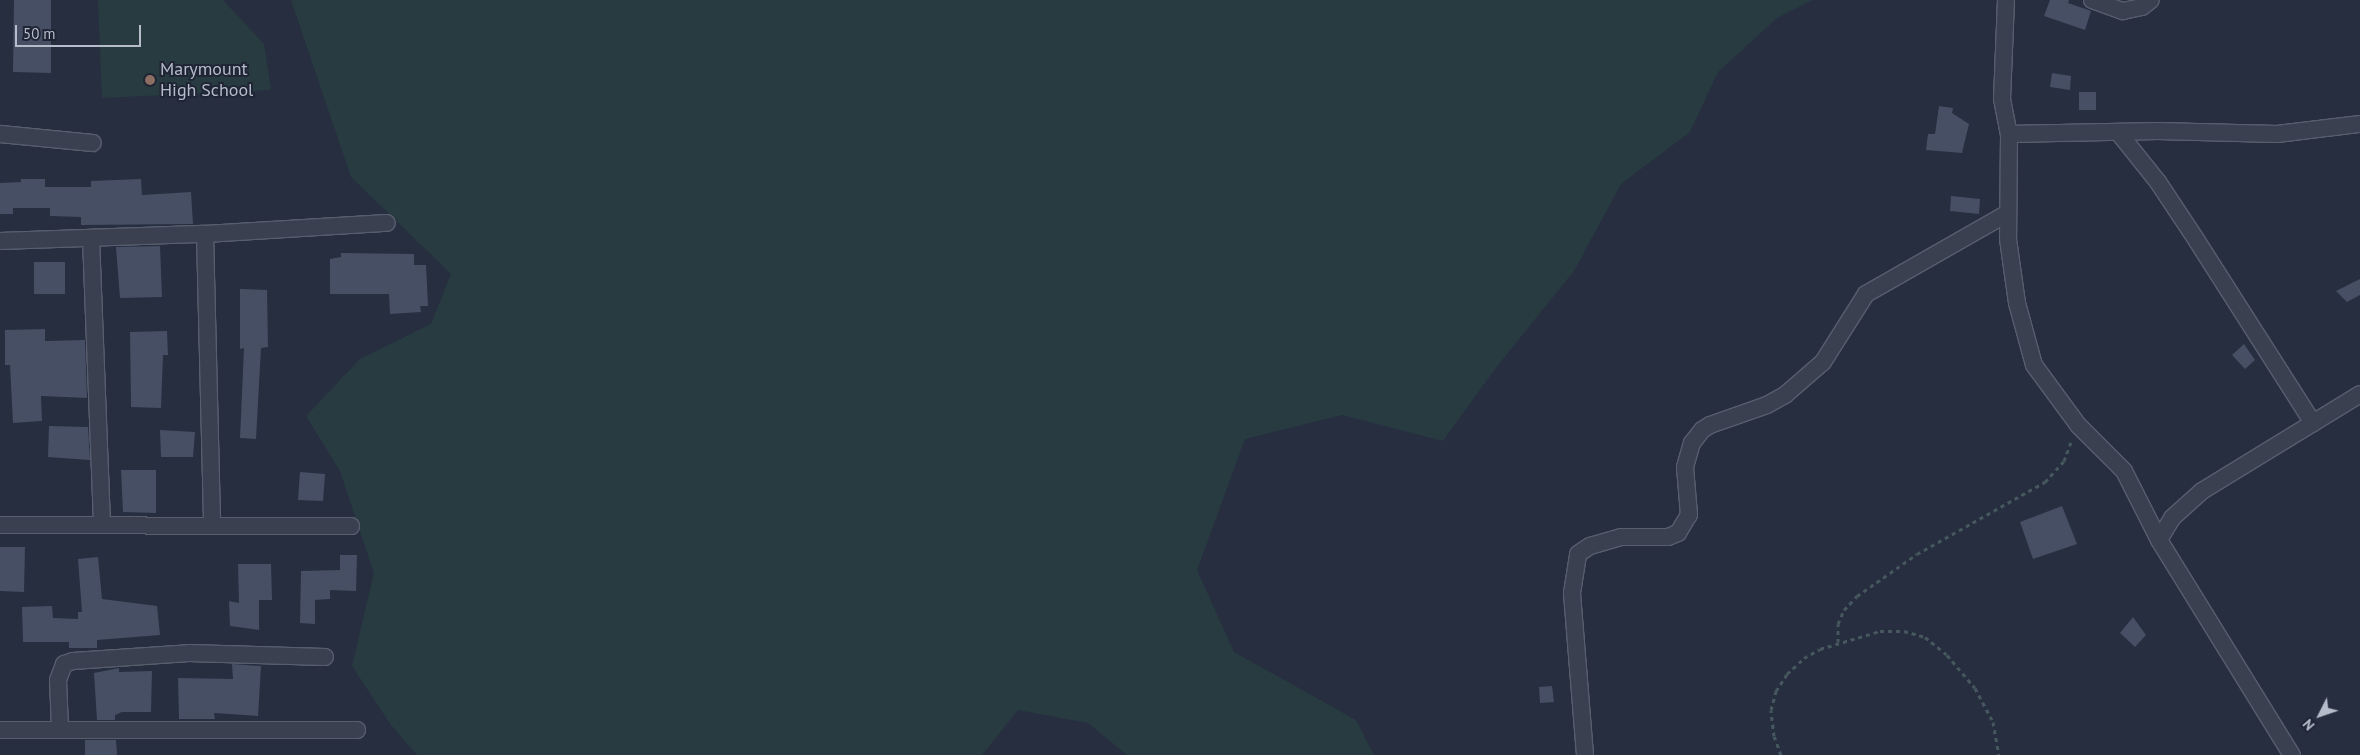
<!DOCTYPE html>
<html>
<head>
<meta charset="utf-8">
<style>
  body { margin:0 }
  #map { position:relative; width:2360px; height:755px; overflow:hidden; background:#262e40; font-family:"PT Sans",sans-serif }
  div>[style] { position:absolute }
  .green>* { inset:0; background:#283b41 }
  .building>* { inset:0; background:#474f64 }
  .path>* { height:3px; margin-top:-1.5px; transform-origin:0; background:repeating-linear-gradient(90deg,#46585e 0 4px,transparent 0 8px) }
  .roads { filter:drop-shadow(1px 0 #585e6d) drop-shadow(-1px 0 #585e6d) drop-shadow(0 1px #585e6d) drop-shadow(0 -1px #585e6d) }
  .minor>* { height:16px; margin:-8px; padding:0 8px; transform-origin:8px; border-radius:8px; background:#3a4050 }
  .dots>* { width:14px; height:14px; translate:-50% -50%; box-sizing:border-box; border:2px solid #1f2535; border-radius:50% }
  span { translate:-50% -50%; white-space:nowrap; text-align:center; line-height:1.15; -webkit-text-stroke:4px #1f2535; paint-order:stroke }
  .poi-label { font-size:18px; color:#b7bcca }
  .left { translate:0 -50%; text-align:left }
  .north { position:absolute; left:2295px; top:690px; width:50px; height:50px; -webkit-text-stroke:4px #1f2535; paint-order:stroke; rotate:229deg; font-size:14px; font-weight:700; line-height:20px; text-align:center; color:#b7bcca }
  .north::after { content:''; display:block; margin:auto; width:18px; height:22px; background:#b7bcca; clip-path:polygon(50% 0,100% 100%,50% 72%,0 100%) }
  .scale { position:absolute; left:15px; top:25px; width:126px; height:22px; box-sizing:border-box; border:2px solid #b7bcca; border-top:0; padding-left:6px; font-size:15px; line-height:18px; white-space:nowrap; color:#b7bcca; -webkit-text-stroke:4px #1f2535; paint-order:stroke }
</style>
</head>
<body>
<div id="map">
  <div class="green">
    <i style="clip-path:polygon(98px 0,223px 0,264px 44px,271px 90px,102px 98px)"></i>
    <i style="clip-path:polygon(291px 0,1813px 0,1777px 18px,1718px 72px,1690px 132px,1621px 184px,1574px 271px,1495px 369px,1443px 441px,1342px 415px,1245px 439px,1197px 570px,1234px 652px,1356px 720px,1374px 755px,1127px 755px,1088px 723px,1018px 710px,982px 755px,417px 755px,391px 725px,352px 666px,374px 573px,340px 471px,306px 416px,360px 359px,431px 324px,451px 274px,351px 177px)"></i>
  </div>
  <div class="building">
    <i style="clip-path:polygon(14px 0,51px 0,51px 73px,13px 72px)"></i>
    <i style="clip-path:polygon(2050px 0,2069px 0,2068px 3px,2091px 11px,2085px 30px,2044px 16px)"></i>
    <i style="clip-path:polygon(2052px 73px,2071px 76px,2070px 90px,2050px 87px)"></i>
    <i style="clip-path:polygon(2079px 92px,2096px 92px,2096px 110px,2079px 110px)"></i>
    <i style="clip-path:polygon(1939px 106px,1953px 108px,1952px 113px,1969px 124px,1962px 153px,1926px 150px,1928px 134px,1935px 134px)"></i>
    <i style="clip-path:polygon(21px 179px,45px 179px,45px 187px,91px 187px,91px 181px,141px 179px,142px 195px,191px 192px,193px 224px,81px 225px,81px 217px,50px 216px,50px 208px,13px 208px,13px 214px,0 214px,0 183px,21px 182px)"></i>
    <i style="clip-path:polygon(1951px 196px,1980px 199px,1979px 214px,1950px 211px)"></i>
    <i style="clip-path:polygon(160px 246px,162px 297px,120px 298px,116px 247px)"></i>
    <i style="clip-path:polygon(341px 253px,414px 254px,414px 265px,426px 265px,428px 306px,420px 306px,421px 312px,390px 314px,389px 294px,330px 294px,330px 259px,341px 257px)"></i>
    <i style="clip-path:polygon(34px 262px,65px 262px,65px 294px,34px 294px)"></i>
    <i style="clip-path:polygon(2360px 279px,2360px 295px,2347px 302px,2336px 291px)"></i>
    <i style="clip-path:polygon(240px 289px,267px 290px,268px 347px,261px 348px,256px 439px,240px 438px,244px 348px,240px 349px)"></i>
    <i style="clip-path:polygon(45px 329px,45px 341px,85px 340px,87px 398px,41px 396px,42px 421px,13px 423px,10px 365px,5px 365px,5px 330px)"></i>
    <i style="clip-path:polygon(167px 331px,168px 355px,163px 355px,161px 408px,131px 407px,130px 332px)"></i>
    <i style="clip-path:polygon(2244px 344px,2255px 360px,2245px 369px,2232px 355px)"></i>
    <i style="clip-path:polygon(49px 426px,88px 427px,90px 460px,48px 457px)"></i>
    <i style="clip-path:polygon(160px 430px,195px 432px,193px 457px,161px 457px)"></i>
    <i style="clip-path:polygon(121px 470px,156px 470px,156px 513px,123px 512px)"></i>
    <i style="clip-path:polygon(300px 472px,325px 474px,323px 501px,298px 500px)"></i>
    <i style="clip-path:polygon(2062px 506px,2077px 544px,2033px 559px,2020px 522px)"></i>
    <i style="clip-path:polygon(0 547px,25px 547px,24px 592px,0 591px)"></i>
    <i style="clip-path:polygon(340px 555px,357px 555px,356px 591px,330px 590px,330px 599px,315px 600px,315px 624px,300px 623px,301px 571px,340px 570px)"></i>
    <i style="clip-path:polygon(98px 557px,102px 599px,157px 606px,160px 635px,97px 640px,97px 648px,69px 648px,69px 642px,23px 642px,22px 607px,52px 606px,53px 618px,78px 619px,78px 612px,82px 612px,78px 559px)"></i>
    <i style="clip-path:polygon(238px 564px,271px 564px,272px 600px,259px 600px,259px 630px,230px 626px,229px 601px,239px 603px)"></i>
    <i style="clip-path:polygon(2133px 617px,2146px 635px,2135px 647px,2120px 633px)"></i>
    <i style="clip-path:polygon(232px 664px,261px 666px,258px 716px,214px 713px,215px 719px,179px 719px,178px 678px,233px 679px)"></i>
    <i style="clip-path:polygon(119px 668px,119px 672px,152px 671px,151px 712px,122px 712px,115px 715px,115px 720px,97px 720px,94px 673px)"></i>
    <i style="clip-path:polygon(1552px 686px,1554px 702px,1540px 703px,1539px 687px)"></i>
    <i style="clip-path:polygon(85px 740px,116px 740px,117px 755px,85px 755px)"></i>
  </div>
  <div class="path">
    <i style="left:1838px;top:642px;width:18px;rotate:-90deg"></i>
    <i style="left:1838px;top:624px;width:15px;rotate:-67deg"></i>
    <i style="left:1844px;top:610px;width:19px;rotate:-47deg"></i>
    <i style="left:1857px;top:596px;width:73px;rotate:-35deg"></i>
    <i style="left:1917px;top:554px;width:147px;rotate:-29.4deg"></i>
    <i style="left:2045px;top:482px;width:28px;rotate:-48deg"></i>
    <i style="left:2064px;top:461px;width:20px;rotate:-70deg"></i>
    <i style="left:1781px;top:755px;width:20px;rotate:-110deg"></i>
    <i style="left:1774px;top:736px;width:26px;rotate:-97deg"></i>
    <i style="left:1771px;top:710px;width:20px;rotate:-75deg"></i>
    <i style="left:1776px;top:691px;width:20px;rotate:-57deg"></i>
    <i style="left:1787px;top:674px;width:23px;rotate:-43deg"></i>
    <i style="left:1804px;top:658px;width:18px;rotate:-29deg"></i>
    <i style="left:1820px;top:649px;width:63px;rotate:-16.7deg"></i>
    <i style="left:1880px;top:631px;width:24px"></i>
    <i style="left:1904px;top:631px;width:22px;rotate:16deg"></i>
    <i style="left:1925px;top:637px;width:28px;rotate:39deg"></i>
    <i style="left:1947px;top:655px;width:43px;rotate:49.7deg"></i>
    <i style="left:1975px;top:688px;width:38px;rotate:62deg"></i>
    <i style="left:1993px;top:722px;width:34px;rotate:80deg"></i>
  </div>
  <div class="roads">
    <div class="minor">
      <i style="left:2006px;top:0;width:99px;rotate:92.3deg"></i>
      <i style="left:2002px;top:99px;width:36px;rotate:79deg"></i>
      <i style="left:2009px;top:134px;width:105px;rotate:90.5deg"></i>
      <i style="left:2008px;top:239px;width:65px;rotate:82deg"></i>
      <i style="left:2017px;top:303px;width:64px;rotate:74.7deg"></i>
      <i style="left:2034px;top:365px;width:74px;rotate:53.7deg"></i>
      <i style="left:2078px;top:425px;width:65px;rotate:45deg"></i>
      <i style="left:2124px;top:471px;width:77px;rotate:63.1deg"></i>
      <i style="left:2159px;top:540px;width:253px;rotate:58.3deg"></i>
      <i style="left:2092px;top:0;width:33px;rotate:20deg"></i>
      <i style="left:2123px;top:11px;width:19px;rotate:-12deg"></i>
      <i style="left:2142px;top:7px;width:11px;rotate:-38deg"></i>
      <i style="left:2118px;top:132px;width:64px;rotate:51.3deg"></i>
      <i style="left:2158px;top:182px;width:71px;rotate:56.5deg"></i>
      <i style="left:2197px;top:241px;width:216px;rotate:57.5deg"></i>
      <i style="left:0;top:134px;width:93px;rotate:5.5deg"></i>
      <i style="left:2009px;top:134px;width:149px;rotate:-1.2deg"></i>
      <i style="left:2158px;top:131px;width:119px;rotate:1.4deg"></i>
      <i style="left:2277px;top:134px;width:84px;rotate:-6.9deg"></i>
      <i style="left:205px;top:234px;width:289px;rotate:88.6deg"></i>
      <i style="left:91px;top:238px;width:286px;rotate:87.8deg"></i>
      <i style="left:0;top:241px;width:205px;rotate:-2deg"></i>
      <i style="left:205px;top:234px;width:182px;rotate:-3.5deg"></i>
      <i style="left:0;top:525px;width:351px;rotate:0.2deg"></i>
      <i style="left:2159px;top:540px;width:26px;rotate:-59deg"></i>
      <i style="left:2172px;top:518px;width:40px;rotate:-42deg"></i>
      <i style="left:2202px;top:491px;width:185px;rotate:-31.5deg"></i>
      <i style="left:60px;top:728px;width:48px;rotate:-92.4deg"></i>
      <i style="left:58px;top:680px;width:17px;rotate:-69deg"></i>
      <i style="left:64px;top:664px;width:9px;rotate:-18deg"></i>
      <i style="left:73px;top:661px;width:116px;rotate:-3.9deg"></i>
      <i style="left:189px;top:653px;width:136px;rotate:1.7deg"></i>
      <i style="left:0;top:730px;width:357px"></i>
      <i style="left:1585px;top:755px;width:163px;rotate:-94.6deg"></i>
      <i style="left:1572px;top:593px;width:39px;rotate:-81deg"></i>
      <i style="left:1578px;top:554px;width:14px;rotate:-34deg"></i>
      <i style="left:1590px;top:546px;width:32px;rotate:-16deg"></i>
      <i style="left:1621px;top:537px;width:47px"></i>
      <i style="left:1668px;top:537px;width:11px;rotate:-22deg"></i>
      <i style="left:1678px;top:533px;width:21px;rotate:-59deg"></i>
      <i style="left:1689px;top:515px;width:48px;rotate:-94.8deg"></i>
      <i style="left:1685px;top:467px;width:25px;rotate:-74deg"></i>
      <i style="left:1692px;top:443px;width:16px;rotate:-52deg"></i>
      <i style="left:1702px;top:430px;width:9px;rotate:-32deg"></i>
      <i style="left:1710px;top:425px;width:60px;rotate:-19.3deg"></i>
      <i style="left:1767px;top:405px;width:21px;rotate:-29deg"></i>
      <i style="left:1785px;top:395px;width:50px;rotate:-41deg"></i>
      <i style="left:1823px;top:362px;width:80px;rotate:-57.7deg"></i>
      <i style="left:1866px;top:294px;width:161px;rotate:-29.7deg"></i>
    </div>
  </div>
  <div class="dots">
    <i style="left:150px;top:80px;background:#8d6e63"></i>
  </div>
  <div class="poi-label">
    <span class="left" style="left:160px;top:80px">Marymount<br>High School</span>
  </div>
  <div class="north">N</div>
  <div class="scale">50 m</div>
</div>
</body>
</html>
